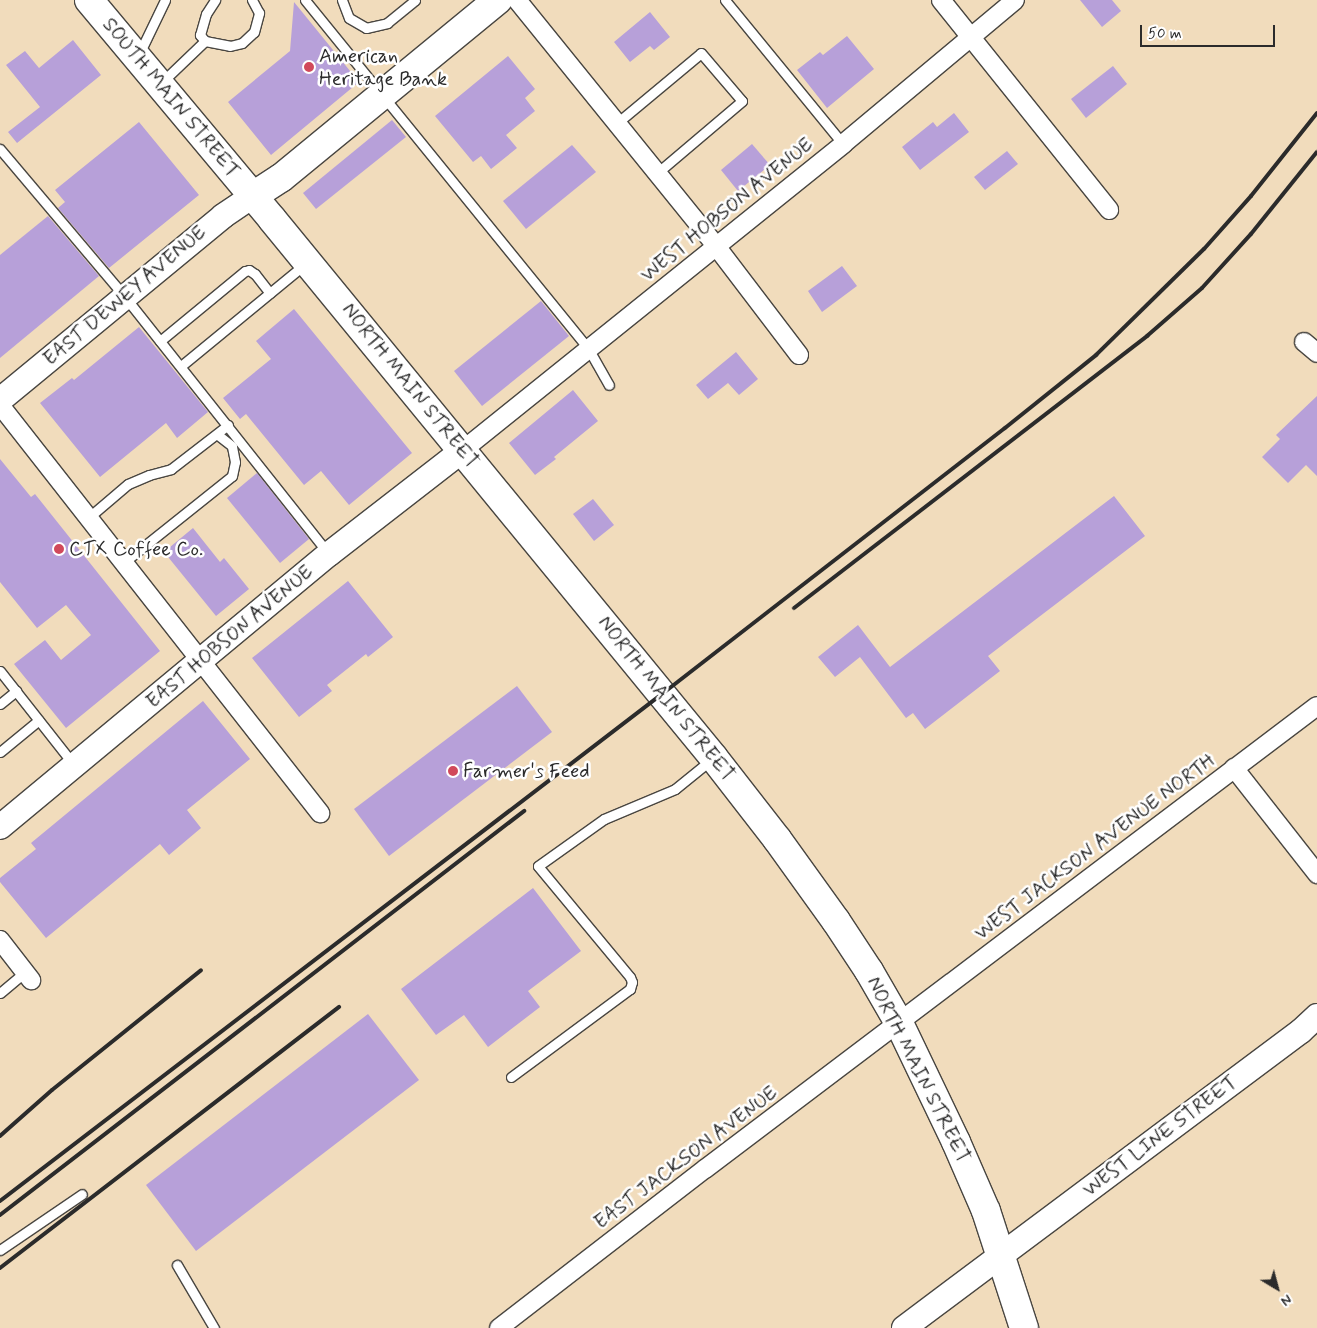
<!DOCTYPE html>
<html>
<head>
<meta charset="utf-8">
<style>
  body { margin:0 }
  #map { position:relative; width:1317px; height:1328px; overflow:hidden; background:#f1dcbc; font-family:Mynerve,sans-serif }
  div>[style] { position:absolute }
  .building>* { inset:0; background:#b7a0d9 }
  .roads { filter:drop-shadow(1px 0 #494641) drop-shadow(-1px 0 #494641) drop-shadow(0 1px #494641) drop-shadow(0 -1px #494641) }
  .lane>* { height:9px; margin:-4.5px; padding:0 4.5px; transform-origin:4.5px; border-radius:4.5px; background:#fff }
  .street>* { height:18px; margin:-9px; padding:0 9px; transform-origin:9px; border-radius:9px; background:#fff }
  .secondary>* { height:24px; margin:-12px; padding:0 12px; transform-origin:12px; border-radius:12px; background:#fff }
  .primary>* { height:28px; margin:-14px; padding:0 14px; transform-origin:14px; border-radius:14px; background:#fff }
  .rail>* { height:4px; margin:-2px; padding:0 2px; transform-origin:2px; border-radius:2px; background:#2b2b2b }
  .dots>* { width:14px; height:14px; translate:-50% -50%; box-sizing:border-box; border:2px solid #fff; border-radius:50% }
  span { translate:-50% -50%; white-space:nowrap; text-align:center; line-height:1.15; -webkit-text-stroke:5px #fff; paint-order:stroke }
  .poi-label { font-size:20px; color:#2b2b2b }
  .left { translate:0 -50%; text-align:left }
  .street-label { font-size:20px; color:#2b2b2b }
  .north { position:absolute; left:1252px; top:1263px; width:50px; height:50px; -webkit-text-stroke:4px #fff; paint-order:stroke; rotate:143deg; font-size:14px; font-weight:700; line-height:20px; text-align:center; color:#2b2b2b }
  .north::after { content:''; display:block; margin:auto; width:18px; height:22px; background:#2b2b2b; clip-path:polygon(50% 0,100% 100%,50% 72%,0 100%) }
  .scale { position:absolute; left:1140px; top:25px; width:135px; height:22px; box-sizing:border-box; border:2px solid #2b2b2b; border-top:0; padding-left:6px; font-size:15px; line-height:18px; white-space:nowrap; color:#2b2b2b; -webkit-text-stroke:4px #fff; paint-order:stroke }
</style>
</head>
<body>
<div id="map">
  <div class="building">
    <i style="clip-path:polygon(1080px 0,1112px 0,1121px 11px,1102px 27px)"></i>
    <i style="clip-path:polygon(294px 2px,359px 82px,271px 155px,228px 102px,290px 51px)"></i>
    <i style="clip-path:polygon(650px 12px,670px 37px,654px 50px,650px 46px,630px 62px,614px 42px)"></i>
    <i style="clip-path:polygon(847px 36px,874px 69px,827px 108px,797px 70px,820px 52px,823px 55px)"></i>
    <i style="clip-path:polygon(73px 40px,101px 75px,17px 143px,8px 132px,40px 107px,6px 65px,25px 51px,39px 68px)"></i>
    <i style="clip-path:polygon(508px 56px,535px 89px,525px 98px,535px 111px,506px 135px,517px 148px,491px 169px,481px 156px,473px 162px,435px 116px)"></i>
    <i style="clip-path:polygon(1113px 66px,1127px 84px,1086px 118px,1071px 99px)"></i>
    <i style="clip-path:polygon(954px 113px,969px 132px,920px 170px,902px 147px,933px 122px,937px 127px)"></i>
    <i style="clip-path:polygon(392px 120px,406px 137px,316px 209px,303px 193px)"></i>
    <i style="clip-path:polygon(139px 122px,199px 195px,109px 268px,58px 208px,65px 202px,55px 190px)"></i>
    <i style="clip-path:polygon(752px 144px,770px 165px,738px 191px,721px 170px)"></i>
    <i style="clip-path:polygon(572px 145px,596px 172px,526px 229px,503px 201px)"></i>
    <i style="clip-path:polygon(1007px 151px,1018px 164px,985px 190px,974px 177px)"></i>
    <i style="clip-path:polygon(48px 216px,99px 276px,0 358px,0 255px)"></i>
    <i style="clip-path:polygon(842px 266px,857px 286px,822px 312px,808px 291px)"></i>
    <i style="clip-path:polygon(541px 301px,569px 336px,482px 406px,454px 371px)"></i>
    <i style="clip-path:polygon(294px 309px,412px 453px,349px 505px,321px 471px,304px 485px,246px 414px,240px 419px,223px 398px,271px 359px,256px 341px)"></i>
    <i style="clip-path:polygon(139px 327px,208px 412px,177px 438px,166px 423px,100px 477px,40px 403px,72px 378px,74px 380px)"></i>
    <i style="clip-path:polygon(736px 352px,758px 379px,739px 395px,728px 383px,708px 399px,696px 385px)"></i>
    <i style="clip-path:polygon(573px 390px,598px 421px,554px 457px,556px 459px,535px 475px,509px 443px)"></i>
    <i style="clip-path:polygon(1317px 396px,1317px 476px,1306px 465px,1288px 483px,1262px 457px,1280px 439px,1276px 435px)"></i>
    <i style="clip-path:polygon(0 459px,31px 497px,35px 494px,160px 651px,66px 728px,14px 664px,45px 640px,61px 660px,91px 635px,66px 605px,37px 628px,0 582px)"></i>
    <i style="clip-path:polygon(257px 473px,309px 539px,280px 563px,227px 498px)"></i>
    <i style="clip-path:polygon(1114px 496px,1145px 536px,988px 656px,1000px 671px,925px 729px,913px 713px,906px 718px,860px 657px,835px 677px,818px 657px,858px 625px,890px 667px)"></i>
    <i style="clip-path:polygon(593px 499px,614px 525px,594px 541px,573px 514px)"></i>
    <i style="clip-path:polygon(193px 528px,220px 562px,224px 558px,249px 589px,216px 616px,164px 552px)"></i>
    <i style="clip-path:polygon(348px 581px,393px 637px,368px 657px,366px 654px,327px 685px,332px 691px,299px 717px,252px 658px)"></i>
    <i style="clip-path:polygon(517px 686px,552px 732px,389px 856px,354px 809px)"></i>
    <i style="clip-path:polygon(203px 701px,250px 759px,187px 810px,201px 828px,169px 855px,160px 844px,46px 938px,0 882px,0 878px,36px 849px,31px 843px)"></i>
    <i style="clip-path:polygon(533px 888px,581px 951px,528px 991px,540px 1007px,488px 1047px,464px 1015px,436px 1035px,401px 989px)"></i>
    <i style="clip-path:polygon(368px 1014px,419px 1080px,196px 1251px,146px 1185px)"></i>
  </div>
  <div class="roads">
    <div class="lane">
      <i style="left:305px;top:0;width:451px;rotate:50.9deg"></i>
      <i style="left:589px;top:350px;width:40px;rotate:60.3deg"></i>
      <i style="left:342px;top:0;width:19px;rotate:69deg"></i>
      <i style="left:349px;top:18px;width:20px;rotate:30deg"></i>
      <i style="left:366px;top:28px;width:22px;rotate:-13deg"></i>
      <i style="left:387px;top:23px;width:36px;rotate:-39deg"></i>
      <i style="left:725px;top:0;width:186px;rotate:50.7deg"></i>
      <i style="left:205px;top:41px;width:8px;rotate:-130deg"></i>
      <i style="left:200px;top:35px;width:22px;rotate:-74deg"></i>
      <i style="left:206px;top:14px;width:17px;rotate:-57deg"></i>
      <i style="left:139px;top:54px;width:60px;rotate:-64.3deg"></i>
      <i style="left:161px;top:83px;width:61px;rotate:-43.7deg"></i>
      <i style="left:205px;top:41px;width:25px;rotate:11deg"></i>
      <i style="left:230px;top:46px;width:12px;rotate:-14deg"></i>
      <i style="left:242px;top:43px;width:16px;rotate:-43deg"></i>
      <i style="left:254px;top:32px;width:20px;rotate:-75deg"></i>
      <i style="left:259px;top:13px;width:15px;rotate:-118deg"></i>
      <i style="left:617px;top:123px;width:109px;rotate:-39.8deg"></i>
      <i style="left:701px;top:53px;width:63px;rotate:49.5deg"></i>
      <i style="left:742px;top:101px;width:111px;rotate:139.7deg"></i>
      <i style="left:0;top:149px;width:194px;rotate:49.8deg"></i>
      <i style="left:125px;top:297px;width:328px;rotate:51.6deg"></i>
      <i style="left:160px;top:341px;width:110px;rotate:-39.5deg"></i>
      <i style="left:245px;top:271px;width:4px;rotate:-14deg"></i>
      <i style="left:249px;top:270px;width:7px;rotate:34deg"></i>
      <i style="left:255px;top:274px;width:24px;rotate:52deg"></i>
      <i style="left:181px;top:366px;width:161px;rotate:-39.4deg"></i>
      <i style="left:88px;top:518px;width:52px;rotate:-40.4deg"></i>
      <i style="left:128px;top:484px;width:23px;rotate:-23deg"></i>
      <i style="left:149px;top:475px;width:23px;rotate:-15deg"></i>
      <i style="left:171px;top:469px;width:72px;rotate:-37.7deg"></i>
      <i style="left:123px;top:563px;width:139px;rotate:-38.6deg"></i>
      <i style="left:232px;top:476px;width:14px;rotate:-78deg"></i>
      <i style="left:235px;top:462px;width:16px;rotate:-101deg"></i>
      <i style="left:232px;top:446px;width:18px;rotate:-142deg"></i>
      <i style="left:0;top:671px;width:120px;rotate:51.8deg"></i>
      <i style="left:0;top:704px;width:21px;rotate:-39deg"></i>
      <i style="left:0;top:752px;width:50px;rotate:-39.4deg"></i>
      <i style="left:0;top:993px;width:33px;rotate:-40deg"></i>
      <i style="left:511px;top:1077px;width:148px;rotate:-36.5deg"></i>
      <i style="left:630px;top:989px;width:7px;rotate:-74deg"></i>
      <i style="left:632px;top:982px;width:5px;rotate:-112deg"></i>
      <i style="left:630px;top:977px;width:144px;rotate:-129.7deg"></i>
      <i style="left:538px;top:866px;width:81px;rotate:-35.5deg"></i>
      <i style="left:604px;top:819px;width:77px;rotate:-22.9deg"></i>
      <i style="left:675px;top:789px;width:48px;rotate:-39deg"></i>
      <i style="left:0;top:1250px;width:99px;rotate:-34.3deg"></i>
      <i style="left:177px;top:1265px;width:73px;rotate:59.6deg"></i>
    </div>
    <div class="street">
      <i style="left:517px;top:0;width:316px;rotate:51deg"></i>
      <i style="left:716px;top:246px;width:137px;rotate:52.7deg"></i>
      <i style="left:941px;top:0;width:269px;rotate:51.3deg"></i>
      <i style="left:1304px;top:342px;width:17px;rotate:40deg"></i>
      <i style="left:0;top:405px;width:519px;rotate:51.89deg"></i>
      <i style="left:463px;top:450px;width:488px;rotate:-38.8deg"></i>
      <i style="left:843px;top:144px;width:224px;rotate:-39.9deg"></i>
      <i style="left:1234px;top:768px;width:135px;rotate:51.9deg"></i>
      <i style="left:0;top:940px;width:51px;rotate:52.2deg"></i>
      <i style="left:499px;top:1328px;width:260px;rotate:-37.7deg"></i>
      <i style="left:705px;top:1169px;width:767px;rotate:-37.11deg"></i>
    </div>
    <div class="secondary">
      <i style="left:0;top:400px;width:289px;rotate:-39.5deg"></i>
      <i style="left:223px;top:216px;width:36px;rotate:-34deg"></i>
      <i style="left:0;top:827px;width:428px;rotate:-39.7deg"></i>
      <i style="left:329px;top:554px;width:170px;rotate:-37.8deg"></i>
      <i style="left:904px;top:1328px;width:496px;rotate:-36.8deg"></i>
      <i style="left:1301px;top:1031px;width:22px;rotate:-43deg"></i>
    </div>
    <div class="primary">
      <i style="left:89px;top:0;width:285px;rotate:50.1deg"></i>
      <i style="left:272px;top:219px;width:697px;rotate:50.65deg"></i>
      <i style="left:714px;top:758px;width:103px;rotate:52.1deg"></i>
      <i style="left:777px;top:839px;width:101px;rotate:54.3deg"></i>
      <i style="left:836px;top:921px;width:60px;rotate:56.6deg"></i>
      <i style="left:869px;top:971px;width:60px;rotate:60deg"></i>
      <i style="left:899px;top:1023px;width:132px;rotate:64.4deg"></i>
      <i style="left:956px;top:1142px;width:75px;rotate:66.5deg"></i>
      <i style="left:986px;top:1211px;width:123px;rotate:72deg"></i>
      <i style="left:253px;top:196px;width:33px;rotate:-33deg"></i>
      <i style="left:281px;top:178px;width:281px;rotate:-39.4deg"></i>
    </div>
  </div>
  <div class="rail">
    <i style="left:794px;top:608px;width:446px;rotate:-37.6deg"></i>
    <i style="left:1147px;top:336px;width:73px;rotate:-41.1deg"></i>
    <i style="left:1202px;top:288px;width:73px;rotate:-47.8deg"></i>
    <i style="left:1251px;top:234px;width:105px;rotate:-51.2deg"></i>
    <i style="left:0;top:1136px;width:69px;rotate:-41.5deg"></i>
    <i style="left:52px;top:1090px;width:191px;rotate:-38.8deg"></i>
    <i style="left:0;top:1201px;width:834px;rotate:-37.45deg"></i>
    <i style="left:662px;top:694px;width:434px;rotate:-37.8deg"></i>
    <i style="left:1005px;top:428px;width:117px;rotate:-38.7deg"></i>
    <i style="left:1096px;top:355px;width:151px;rotate:-44.5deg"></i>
    <i style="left:1204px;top:249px;width:71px;rotate:-48.4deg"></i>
    <i style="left:1251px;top:196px;width:106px;rotate:-51.5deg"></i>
    <i style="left:0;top:1215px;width:662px;rotate:-37.63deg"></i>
    <i style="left:0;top:1268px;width:428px;rotate:-37.6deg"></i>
  </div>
  <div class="dots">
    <i style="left:309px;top:67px;background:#d1495b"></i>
    <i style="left:59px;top:549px;background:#d1495b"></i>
    <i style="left:453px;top:771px;background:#d1495b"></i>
  </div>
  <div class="poi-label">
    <span class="left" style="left:319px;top:68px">American<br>Heritage Bank</span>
    <span class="left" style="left:69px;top:549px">CTX Coffee Co.</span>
    <span class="left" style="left:463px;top:771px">Farmer's Feed</span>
  </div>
  <div class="street-label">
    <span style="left:171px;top:98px;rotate:50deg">SOUTH MAIN STREET</span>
    <span style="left:727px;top:210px;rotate:-39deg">WEST HOBSON AVENUE</span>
    <span style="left:125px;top:296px;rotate:-40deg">EAST DEWEY AVENUE</span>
    <span style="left:410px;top:386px;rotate:51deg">NORTH MAIN STREET</span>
    <span style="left:230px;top:637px;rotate:-40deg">EAST HOBSON AVENUE</span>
    <span style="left:666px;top:699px;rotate:51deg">NORTH MAIN STREET</span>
    <span style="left:1095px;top:847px;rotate:-37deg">WEST JACKSON AVENUE NORTH</span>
    <span style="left:918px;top:1070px;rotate:63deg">NORTH MAIN STREET</span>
    <span style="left:1160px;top:1136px;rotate:-37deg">WEST LINE STREET</span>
    <span style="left:686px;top:1158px;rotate:-37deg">EAST JACKSON AVENUE</span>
  </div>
  <div class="north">N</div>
  <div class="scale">50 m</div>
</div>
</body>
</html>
